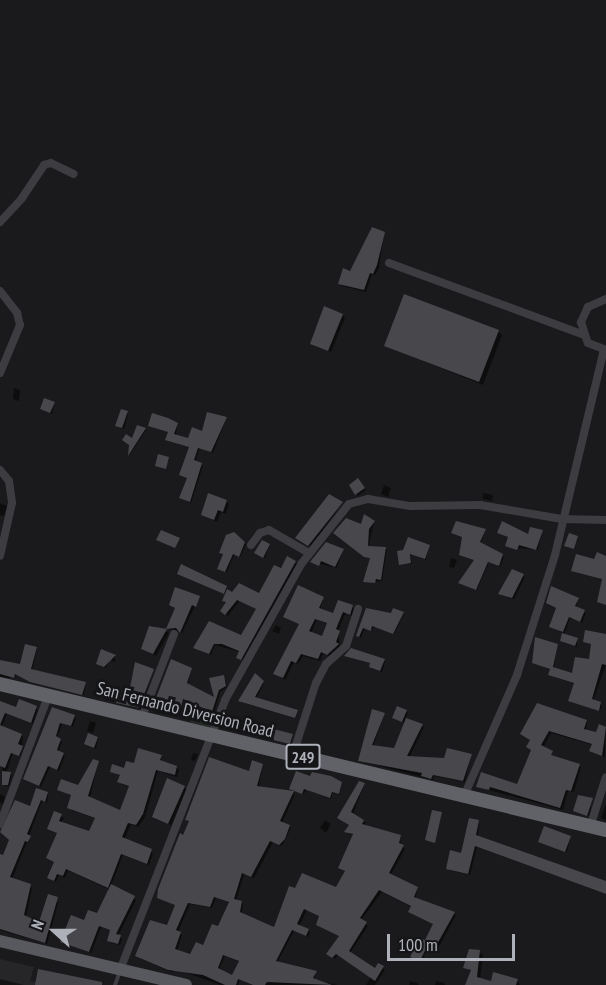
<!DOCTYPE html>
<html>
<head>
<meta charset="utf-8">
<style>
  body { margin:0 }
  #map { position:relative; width:606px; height:985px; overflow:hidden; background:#1a1a1c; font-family:"PT Sans Narrow",sans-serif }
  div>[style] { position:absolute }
  .built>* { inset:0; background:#262629 }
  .green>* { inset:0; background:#252c26 }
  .shadow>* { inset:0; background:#0007 }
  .building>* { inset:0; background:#48474c }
  .service>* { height:4px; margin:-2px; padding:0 2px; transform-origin:2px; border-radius:2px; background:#3c3c41 }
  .minor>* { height:8px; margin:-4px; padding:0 4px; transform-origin:4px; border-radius:4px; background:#3c3c41 }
  .primary>* { height:12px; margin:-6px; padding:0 6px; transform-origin:6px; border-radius:6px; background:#58595f }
  .trunk>* { height:14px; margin:-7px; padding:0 7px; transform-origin:7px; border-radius:7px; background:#606268 }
  span { translate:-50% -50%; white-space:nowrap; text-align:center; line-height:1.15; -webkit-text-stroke:6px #151517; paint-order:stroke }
  .shield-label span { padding:2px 4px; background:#151517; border:2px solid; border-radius:4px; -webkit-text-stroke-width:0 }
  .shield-label { font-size:16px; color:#aeb1ba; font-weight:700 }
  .street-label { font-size:18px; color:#aeb1ba }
  .north { position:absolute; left:24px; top:901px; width:60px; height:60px; -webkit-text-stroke:4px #151517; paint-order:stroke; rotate:291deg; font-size:16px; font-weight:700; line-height:24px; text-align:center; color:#aeb1ba }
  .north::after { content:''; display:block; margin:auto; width:21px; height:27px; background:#aeb1ba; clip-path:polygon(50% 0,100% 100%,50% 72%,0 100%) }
  .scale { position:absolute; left:387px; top:934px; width:128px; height:27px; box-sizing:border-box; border:3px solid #aeb1ba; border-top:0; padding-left:8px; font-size:18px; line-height:21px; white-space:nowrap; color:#aeb1ba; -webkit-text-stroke:4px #151517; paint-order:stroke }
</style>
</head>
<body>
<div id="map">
  <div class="built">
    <i style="clip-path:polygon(0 959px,34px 967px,30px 981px,48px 985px,0 985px)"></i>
  </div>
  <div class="green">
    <i style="clip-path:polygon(194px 708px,220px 715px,216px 729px,190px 722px)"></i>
  </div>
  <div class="shadow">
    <i style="clip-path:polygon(384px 233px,379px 268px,375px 275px,372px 274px,366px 292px,342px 286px,339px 283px)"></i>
    <i style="clip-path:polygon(342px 315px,345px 318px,331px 352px,314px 346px,311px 343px)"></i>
    <i style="clip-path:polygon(498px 331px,502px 335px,483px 385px,386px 346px)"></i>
    <i style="clip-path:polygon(14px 388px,20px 390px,19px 401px,13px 399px)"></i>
    <i style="clip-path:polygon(54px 404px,52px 414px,42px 409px)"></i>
    <i style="clip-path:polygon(127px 413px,128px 414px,124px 429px,118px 427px)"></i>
    <i style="clip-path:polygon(226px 419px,213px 453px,200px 448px,195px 462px,203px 466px,191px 503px,182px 499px,188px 478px,181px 474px,190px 447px,169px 441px,169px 432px,150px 426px,177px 424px,176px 436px,189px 439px)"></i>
    <i style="clip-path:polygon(145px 429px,146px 430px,129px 456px,133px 440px)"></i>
    <i style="clip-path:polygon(358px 480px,366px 490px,358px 496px,351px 486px)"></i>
    <i style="clip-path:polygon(384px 485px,391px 488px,388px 497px,381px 494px)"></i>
    <i style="clip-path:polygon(483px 493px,493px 495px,492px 501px,483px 499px)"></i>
    <i style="clip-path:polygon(226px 501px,229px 504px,226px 514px,221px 512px,217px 522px,203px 515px)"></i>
    <i style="clip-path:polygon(0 503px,7px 506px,4px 516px,0 515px)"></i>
    <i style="clip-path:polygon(342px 503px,311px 547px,299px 540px)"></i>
    <i style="clip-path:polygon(374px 522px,368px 548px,387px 549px,382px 581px,365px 582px,371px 558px,362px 526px)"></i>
    <i style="clip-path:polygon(485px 530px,481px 544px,504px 557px,500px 567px,489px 562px,477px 590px,461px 584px,476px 560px,461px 554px)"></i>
    <i style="clip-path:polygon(542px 531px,538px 550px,508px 547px,510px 538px,499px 533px,529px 536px)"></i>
    <i style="clip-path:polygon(233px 533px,246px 544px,240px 557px,234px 555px,227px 572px,220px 570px)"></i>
    <i style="clip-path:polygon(577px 537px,575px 549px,568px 547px)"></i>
    <i style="clip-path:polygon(269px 546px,265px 558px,258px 554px)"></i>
    <i style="clip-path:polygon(429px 546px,426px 560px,411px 554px,412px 564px,401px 564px,399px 552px)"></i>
    <i style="clip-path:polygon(343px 550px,337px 568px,312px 562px)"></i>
    <i style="clip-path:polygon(288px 558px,297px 564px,243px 661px,240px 652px,215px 645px,211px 655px,195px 648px,242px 637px,257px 610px,240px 600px,228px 616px,222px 611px,228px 603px,224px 600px,226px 595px,180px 575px,226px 588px,233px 594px,260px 595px)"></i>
    <i style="clip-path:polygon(451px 558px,457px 560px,454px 568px,449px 567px)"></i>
    <i style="clip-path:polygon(513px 571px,525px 577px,514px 599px,501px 595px)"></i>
    <i style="clip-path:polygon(199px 598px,182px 633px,169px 629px,168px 628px)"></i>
    <i style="clip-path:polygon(evenodd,323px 599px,320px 610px,334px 615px,339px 602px,355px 609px,352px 616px,345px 614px,338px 631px,340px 647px,330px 656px,323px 654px,320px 661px,303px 656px,298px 664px,294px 662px,285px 680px,277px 675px,323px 599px,317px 620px,328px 624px,323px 638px,311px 633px,317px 620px)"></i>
    <i style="clip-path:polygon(578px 599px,576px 608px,586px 613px,582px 623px,570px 618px,564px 635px,577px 640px,577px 647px,563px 642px,561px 640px,564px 633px,551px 627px,557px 609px,549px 605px)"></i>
    <i style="clip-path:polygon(367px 610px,392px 615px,404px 614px,394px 634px,374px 626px,372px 631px,365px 628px,361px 638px,357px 635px)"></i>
    <i style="clip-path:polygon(276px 625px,281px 628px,279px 634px,272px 631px)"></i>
    <i style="clip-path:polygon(166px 631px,169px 633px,156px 656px,143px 649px)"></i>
    <i style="clip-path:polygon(586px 632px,606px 654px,606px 665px,593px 701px,602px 705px,600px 711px,571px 702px,576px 684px,551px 676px,551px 670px,536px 664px,557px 646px,554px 669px,573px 675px,590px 661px,592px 644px,584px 642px)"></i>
    <i style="clip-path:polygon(37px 649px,32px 671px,85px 683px,84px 695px,33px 683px,16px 674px,15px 678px,0 678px,0 661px,21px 666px)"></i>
    <i style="clip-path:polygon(102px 651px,115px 656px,115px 662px,110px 660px,106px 668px,99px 665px)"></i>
    <i style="clip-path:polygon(346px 656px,384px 660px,385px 662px,382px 672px,372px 668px,372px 664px)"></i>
    <i style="clip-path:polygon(191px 669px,188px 686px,216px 699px,211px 679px,225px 678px,227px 687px,220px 692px,214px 713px,185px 699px,181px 715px,154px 712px)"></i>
    <i style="clip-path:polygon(153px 670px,141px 709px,120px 704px,130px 695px)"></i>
    <i style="clip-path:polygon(256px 675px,264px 683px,256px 699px,297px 711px,296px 718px,241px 702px)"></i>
    <i style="clip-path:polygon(105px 696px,114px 698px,114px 702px,105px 699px)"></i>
    <i style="clip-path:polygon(0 703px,17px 709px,38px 709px,33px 724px,7px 714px,2px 727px,23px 737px,21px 756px,13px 753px,6px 773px,12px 775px,9px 786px,3px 785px)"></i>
    <i style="clip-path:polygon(538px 704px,587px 721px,586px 731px,597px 734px,600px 726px,606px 729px,605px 757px,591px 751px,593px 745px,551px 733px,543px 748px,553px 757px,581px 767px,574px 792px,568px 791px,563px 810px,478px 787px,518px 786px,533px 750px)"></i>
    <i style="clip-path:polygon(398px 708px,408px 713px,405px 720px,424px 727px,409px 758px,445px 760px,471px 756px,465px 782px,434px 776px,433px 780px,360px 761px,384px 715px,373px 747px,395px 750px,405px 723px,395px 719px)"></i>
    <i style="clip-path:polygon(52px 709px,76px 718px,73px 727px,62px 724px,57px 739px,62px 742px,58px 752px,65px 756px,59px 771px,50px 767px,41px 787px,25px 779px)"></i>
    <i style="clip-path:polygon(226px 718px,232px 721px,230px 727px,224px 724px)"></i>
    <i style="clip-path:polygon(90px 721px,96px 723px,93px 733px,87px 731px)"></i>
    <i style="clip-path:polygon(247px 723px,293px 735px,291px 744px,247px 731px)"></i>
    <i style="clip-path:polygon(98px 738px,96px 749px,85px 744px)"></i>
    <i style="clip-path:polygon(193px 753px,198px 754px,195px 761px,191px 760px)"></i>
    <i style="clip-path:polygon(161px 756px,162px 763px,179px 769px,177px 777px,158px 771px,145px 817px,138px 827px,131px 824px,124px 840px,153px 853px,149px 865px,123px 855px,111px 886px,136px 900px,118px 936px,122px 939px,120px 945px,111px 943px,112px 931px,101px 927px,91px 953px,64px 943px,97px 915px,110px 890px,68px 870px,65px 878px,59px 875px,56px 882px,51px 880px,56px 862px,48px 858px,58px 833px,51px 830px,55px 813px,64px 818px,61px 823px,90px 833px,96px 819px,71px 810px,72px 796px,59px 789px,79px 787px,98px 762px,90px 798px,121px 812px,130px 787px,121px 784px,121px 776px,112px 772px)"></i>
    <i style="clip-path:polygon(evenodd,262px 765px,259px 788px,295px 794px,282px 823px,291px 828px,282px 846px,273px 842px,254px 878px,244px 874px,236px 901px,243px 904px,242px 914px,275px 929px,296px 890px,337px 889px,346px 872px,340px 868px,354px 836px,346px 832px,351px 825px,341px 819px,364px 785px,353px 814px,366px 823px,364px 826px,400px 836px,401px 845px,405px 849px,390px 876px,417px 888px,416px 899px,456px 915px,439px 947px,429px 942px,434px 924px,412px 914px,412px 907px,382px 892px,361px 920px,368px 926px,350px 953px,375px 970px,379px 965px,385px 970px,375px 985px,366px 985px,371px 977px,338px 955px,335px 959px,330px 956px,345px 941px,321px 916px,307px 910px,299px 926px,310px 932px,308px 937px,294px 931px,277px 963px,316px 972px,314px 980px,338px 985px,252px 985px,240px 980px,238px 985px,220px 985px,179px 970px,171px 972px,139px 958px,167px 927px,176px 905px,184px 837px,190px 822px,187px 819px,262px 765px,216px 898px,230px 903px,219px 928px,191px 956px,177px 951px,182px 935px,178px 932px,190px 904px,212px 908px,216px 898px,262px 765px,225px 956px,240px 962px,233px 977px,219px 970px,225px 956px)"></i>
    <i style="clip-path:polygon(341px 784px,340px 795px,333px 793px,331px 799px,306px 789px,304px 794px,293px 790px)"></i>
    <i style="clip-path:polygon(184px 787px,187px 790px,171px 825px,157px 820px,154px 817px)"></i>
    <i style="clip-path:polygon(48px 793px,47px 803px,42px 801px,29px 836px,30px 843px,27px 842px,12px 879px,32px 888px,26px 917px,40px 924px,59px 900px,47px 944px,0 930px,0 856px,4px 857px,10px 841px,0 831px)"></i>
    <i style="clip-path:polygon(0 794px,5px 797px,3px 804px,0 802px)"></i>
    <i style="clip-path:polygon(592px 800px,589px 816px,575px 811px)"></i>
    <i style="clip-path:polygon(606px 804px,606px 821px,601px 818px)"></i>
    <i style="clip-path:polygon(325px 820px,331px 824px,326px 833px,320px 828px)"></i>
    <i style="clip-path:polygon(479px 821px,478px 837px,606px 882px,606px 894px,477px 847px,470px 875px,449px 870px,462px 855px)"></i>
    <i style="clip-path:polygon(570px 838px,567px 852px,541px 843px)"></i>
    <i style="clip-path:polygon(428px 944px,422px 962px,414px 958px)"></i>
    <i style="clip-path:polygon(479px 952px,483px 955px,480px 979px,492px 983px,517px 980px,520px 985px,467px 985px,472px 972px,465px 967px)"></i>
    <i style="clip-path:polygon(0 979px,24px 985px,0 985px)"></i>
    <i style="clip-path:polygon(410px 981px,417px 983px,419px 985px,409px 985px)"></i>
    <i style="clip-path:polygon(436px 981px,445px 983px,445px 985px,435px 985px)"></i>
  </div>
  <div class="building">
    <i style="clip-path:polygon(372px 227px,385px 232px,377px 265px,373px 274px,370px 273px,364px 290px,338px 284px,343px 268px,350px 271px)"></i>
    <i style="clip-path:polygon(404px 294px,499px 330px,479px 382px,384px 346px)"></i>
    <i style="clip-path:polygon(324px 306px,343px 314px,328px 351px,310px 344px)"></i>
    <i style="clip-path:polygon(44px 398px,55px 402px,50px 413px,40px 409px)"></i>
    <i style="clip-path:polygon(121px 409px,128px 411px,122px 428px,115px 426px)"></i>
    <i style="clip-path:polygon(207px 412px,227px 417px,211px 452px,198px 448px,194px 460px,202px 463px,190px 502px,179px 498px,187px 478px,179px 475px,189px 447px,165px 440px,168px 432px,148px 426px,152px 413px,168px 418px,178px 423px,174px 434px,188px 438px,192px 427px,202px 431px)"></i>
    <i style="clip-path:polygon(137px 425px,146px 428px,128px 456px,129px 445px,122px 440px,126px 434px,132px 438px)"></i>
    <i style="clip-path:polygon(158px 454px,169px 457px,166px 469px,155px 466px)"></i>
    <i style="clip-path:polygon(358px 478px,365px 488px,355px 495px,349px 485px)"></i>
    <i style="clip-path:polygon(208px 493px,227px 500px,223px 512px,218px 510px,214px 520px,201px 515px)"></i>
    <i style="clip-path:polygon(329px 494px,343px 502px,308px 546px,295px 538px)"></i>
    <i style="clip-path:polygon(364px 514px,375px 521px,369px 529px,368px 546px,386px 547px,381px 580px,376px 579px,375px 583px,363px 582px,370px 558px,364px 557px,333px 533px,346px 518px,361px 524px)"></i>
    <i style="clip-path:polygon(456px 521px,486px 529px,480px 542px,503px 554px,499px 566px,488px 562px,476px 590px,458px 583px,474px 560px,459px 555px,462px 537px,451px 533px)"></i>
    <i style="clip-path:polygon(502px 521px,528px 534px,530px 527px,543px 530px,536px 550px,519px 545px,517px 550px,505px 546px,508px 537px,497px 533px)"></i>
    <i style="clip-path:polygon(161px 530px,180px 538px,175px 548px,156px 540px)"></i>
    <i style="clip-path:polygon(234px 532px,245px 542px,239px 557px,233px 554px,225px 572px,217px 569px,223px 554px,219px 553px,226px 535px)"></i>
    <i style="clip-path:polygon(569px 533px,578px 536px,574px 549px,564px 546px)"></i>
    <i style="clip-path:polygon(408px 537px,430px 545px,425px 559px,410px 554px,411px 563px,399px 565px,397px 551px,403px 550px)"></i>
    <i style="clip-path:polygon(262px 540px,270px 544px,263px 558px,254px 553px)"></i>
    <i style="clip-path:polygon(326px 542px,344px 549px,335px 567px,321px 561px,319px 566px,310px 562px)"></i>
    <i style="clip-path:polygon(597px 552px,606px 556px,606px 605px,597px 602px,602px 579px,571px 571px,576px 554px,594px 559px)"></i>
    <i style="clip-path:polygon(287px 556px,296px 561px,241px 660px,236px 658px,239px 651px,222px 644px,214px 644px,209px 654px,193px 648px,209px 621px,241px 635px,256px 609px,237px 600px,225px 615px,220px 611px,226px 602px,222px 601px,227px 589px,232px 592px,239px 583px,259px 593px,274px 565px,281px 568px)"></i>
    <i style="clip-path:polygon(181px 564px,227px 586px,224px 594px,177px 574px)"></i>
    <i style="clip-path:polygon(512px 569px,524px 574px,512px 598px,498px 594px)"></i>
    <i style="clip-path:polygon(evenodd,298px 585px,324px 597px,319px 608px,333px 613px,338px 600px,353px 605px,350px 615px,343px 612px,336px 629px,340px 631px,336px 642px,339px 644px,327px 655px,321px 652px,318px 659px,301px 654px,296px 663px,291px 661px,283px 678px,273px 674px,299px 624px,283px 617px,298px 585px,315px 619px,327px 623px,322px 636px,309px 631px,315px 619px)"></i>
    <i style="clip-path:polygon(551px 586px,579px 598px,575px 606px,585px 610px,580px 622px,569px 617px,563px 632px,549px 627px,556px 608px,546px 603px)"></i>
    <i style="clip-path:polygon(175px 587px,200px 596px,196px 607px,192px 605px,180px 633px,176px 628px,166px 629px,175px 608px,169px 605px)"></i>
    <i style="clip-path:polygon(366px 608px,391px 613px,393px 608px,404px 612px,393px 634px,372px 626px,371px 631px,363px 628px,359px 637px,356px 636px)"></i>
    <i style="clip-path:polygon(149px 626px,167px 629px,153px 654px,141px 649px)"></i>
    <i style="clip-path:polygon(585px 630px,606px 634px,606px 665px,602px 664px,592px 699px,601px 702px,599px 711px,568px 701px,574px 683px,548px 675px,550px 669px,532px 663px,535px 637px,558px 644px,553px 667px,572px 673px,575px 657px,589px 659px,591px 644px,583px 642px)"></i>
    <i style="clip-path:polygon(562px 633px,578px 638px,575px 646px,560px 641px)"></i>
    <i style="clip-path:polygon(25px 644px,37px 647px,31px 669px,86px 682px,82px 695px,30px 682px,15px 674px,14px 678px,0 674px,0 660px,20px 664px)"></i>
    <i style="clip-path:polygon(351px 648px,385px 659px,380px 671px,369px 667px,370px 663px,344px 656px)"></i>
    <i style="clip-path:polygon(101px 649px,116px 655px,104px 667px,96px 664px)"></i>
    <i style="clip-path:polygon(171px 659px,192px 668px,187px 683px,214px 697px,209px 678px,224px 675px,226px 686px,219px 690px,212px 712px,183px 699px,180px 714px,151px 711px)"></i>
    <i style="clip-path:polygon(135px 662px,154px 669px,139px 708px,116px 703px,120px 690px,129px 693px)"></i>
    <i style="clip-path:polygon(255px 673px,264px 681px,255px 697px,298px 710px,295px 718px,238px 701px)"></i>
    <i style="clip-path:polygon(19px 699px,37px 706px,31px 723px,5px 713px,0 725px,22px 734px,18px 744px,23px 746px,19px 756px,11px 753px,5px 768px,0 766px,0 701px,16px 707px)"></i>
    <i style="clip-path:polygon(537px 703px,587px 720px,584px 729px,596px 732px,599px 724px,606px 727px,602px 756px,589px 751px,592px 744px,549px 731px,541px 745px,553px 751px,551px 755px,580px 764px,571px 791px,566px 790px,560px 808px,490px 787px,489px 790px,476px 787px,481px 772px,517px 784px,531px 750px,526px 747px,530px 740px,520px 734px)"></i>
    <i style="clip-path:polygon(397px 706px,407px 710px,402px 722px,392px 718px)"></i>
    <i style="clip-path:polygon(52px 707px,75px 715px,71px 726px,60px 723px,56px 736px,61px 739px,57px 750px,64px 753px,57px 770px,48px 766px,39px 786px,23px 779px)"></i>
    <i style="clip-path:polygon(372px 709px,385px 713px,372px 745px,394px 748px,406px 718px,423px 724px,407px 756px,444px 758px,447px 748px,472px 754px,463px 781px,433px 775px,431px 779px,421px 776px,422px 773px,358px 761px)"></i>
    <i style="clip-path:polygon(246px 722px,293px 734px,290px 744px,252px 735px,244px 730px)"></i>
    <i style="clip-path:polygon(88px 733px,98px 737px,94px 748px,84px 744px)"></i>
    <i style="clip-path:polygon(138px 748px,162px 755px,160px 760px,177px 766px,175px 775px,156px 770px,143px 814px,136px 825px,128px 823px,122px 837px,152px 849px,147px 864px,121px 854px,108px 888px,66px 869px,63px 876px,57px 874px,54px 881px,47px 878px,54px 862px,46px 858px,57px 833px,47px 829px,54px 811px,62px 814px,59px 821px,89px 831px,95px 818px,67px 808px,71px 795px,57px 790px,61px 779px,78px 785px,93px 759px,99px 761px,88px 796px,120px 810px,129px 786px,117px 782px,120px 775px,110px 772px,112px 764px,124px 768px,126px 761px,134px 763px)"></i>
    <i style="clip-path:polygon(evenodd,209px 757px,249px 771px,252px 760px,263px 764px,257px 786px,294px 791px,280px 821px,290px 825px,285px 839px,279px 845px,270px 841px,251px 877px,242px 873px,234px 899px,242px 901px,240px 912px,274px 927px,289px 886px,295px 888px,302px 873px,336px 887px,345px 871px,338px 868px,353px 834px,344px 832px,349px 825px,337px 818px,359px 781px,365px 783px,351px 812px,364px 820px,362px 824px,401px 835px,399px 843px,404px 845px,389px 873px,418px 887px,414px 897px,455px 912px,436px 946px,425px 940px,433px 924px,408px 912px,411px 906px,379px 890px,360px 918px,367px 922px,349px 951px,375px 968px,378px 963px,384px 966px,375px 981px,336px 954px,332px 958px,326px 954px,339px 936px,316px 925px,319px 916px,304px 909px,297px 924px,309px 929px,306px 936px,292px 930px,276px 961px,317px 971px,313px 978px,332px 985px,267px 982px,265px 985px,253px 985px,238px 979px,236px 985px,225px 985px,203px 975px,168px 970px,135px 956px,150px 920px,167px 925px,175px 905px,157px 898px,158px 889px,180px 833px,183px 835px,189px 821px,185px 820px,209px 757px,214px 897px,229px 902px,218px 926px,212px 924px,203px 945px,196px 942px,190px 954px,175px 949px,181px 932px,176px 930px,188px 903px,210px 907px,214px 897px,209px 757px,223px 955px,239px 961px,232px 975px,218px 968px,223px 955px)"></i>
    <i style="clip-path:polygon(2px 771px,11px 772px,8px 785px,2px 785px)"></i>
    <i style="clip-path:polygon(296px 771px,310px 776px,312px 772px,331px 776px,342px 782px,339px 794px,332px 792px,330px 798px,304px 789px,302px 794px,289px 789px)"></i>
    <i style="clip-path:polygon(167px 778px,185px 786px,168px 824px,152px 817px)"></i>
    <i style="clip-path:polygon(36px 788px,48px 792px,45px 802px,41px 800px,27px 834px,31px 836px,28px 842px,25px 841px,10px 877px,31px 884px,24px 915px,39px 922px,48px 894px,58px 897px,45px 943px,0 929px,0 854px,3px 855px,9px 840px,0 832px,15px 800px,30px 806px)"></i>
    <i style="clip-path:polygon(578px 795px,593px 798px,587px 816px,573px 811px)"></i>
    <i style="clip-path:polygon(432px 810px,442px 812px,435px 843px,425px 840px)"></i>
    <i style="clip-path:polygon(469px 818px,479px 820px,476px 835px,606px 881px,606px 894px,475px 846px,468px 874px,446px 869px,450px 850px,461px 853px)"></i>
    <i style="clip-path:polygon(544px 826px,571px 836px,565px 852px,538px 842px)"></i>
    <i style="clip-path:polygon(111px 884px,135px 896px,116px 934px,121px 935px,118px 944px,107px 941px,110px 930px,99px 926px,89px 952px,60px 942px,71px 915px,84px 920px,88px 910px,97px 913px)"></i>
    <i style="clip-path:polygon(419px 938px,429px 942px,420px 961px,410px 957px)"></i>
    <i style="clip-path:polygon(469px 949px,480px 950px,477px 977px,491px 981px,493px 972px,518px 979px,516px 985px,465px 985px,471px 970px,463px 968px)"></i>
    <i style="clip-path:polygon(38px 969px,102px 982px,102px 985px,35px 985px)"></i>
  </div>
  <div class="service">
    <i style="left:115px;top:985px;width:15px;rotate:-70deg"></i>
  </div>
  <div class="minor">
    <i style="left:0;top:222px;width:33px;rotate:-47deg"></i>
    <i style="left:22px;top:198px;width:40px;rotate:-56deg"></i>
    <i style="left:44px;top:165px;width:7px;rotate:-16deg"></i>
    <i style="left:51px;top:163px;width:25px;rotate:26deg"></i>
    <i style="left:389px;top:263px;width:206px;rotate:20.2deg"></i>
    <i style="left:0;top:291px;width:28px;rotate:52deg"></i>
    <i style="left:17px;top:313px;width:12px;rotate:76deg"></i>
    <i style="left:20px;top:325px;width:52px;rotate:112.6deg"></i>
    <i style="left:606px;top:299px;width:20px;rotate:156deg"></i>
    <i style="left:588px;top:307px;width:17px;rotate:115deg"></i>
    <i style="left:581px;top:322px;width:22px;rotate:72deg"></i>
    <i style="left:588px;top:343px;width:19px;rotate:21deg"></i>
    <i style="left:0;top:470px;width:14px;rotate:51deg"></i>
    <i style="left:9px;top:481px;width:22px;rotate:82deg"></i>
    <i style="left:12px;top:503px;width:54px;rotate:102.8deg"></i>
    <i style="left:251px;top:545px;width:15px;rotate:-53deg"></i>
    <i style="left:260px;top:533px;width:9px;rotate:-18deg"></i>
    <i style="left:269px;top:530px;width:46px;rotate:29.9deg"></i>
    <i style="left:142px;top:717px;width:89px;rotate:-68.9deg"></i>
    <i style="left:293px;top:754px;width:75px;rotate:-72.1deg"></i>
    <i style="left:316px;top:683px;width:21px;rotate:-62deg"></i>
    <i style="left:326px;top:664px;width:27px;rotate:-42deg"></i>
    <i style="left:346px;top:646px;width:39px;rotate:-72deg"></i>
    <i style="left:464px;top:796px;width:132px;rotate:-66.3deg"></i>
    <i style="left:517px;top:675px;width:126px;rotate:-72.4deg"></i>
    <i style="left:555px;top:555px;width:211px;rotate:-76.6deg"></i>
    <i style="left:0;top:824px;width:137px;rotate:-69.4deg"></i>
    <i style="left:590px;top:827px;width:52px;rotate:-72.3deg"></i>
    <i style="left:120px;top:970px;width:290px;rotate:-68.7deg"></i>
    <i style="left:225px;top:700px;width:157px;rotate:-60.7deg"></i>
    <i style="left:302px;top:563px;width:75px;rotate:-51.5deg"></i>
    <i style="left:349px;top:504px;width:20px;rotate:-15deg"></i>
    <i style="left:368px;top:499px;width:43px;rotate:9.5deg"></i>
    <i style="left:410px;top:506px;width:70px;rotate:-0.8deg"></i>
    <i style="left:480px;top:505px;width:83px;rotate:9.7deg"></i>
    <i style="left:562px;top:519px;width:44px;rotate:1.3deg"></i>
  </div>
  <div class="primary">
    <i style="left:0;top:941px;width:191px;rotate:13.3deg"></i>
  </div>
  <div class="trunk">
    <i style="left:0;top:684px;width:623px;rotate:13.55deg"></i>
  </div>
  <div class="shield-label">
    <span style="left:303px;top:757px">249</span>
  </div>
  <div class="street-label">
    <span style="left:185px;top:710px;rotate:14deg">San Fernando Diversion Road</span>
  </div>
  <div class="north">N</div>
  <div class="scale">100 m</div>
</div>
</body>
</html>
